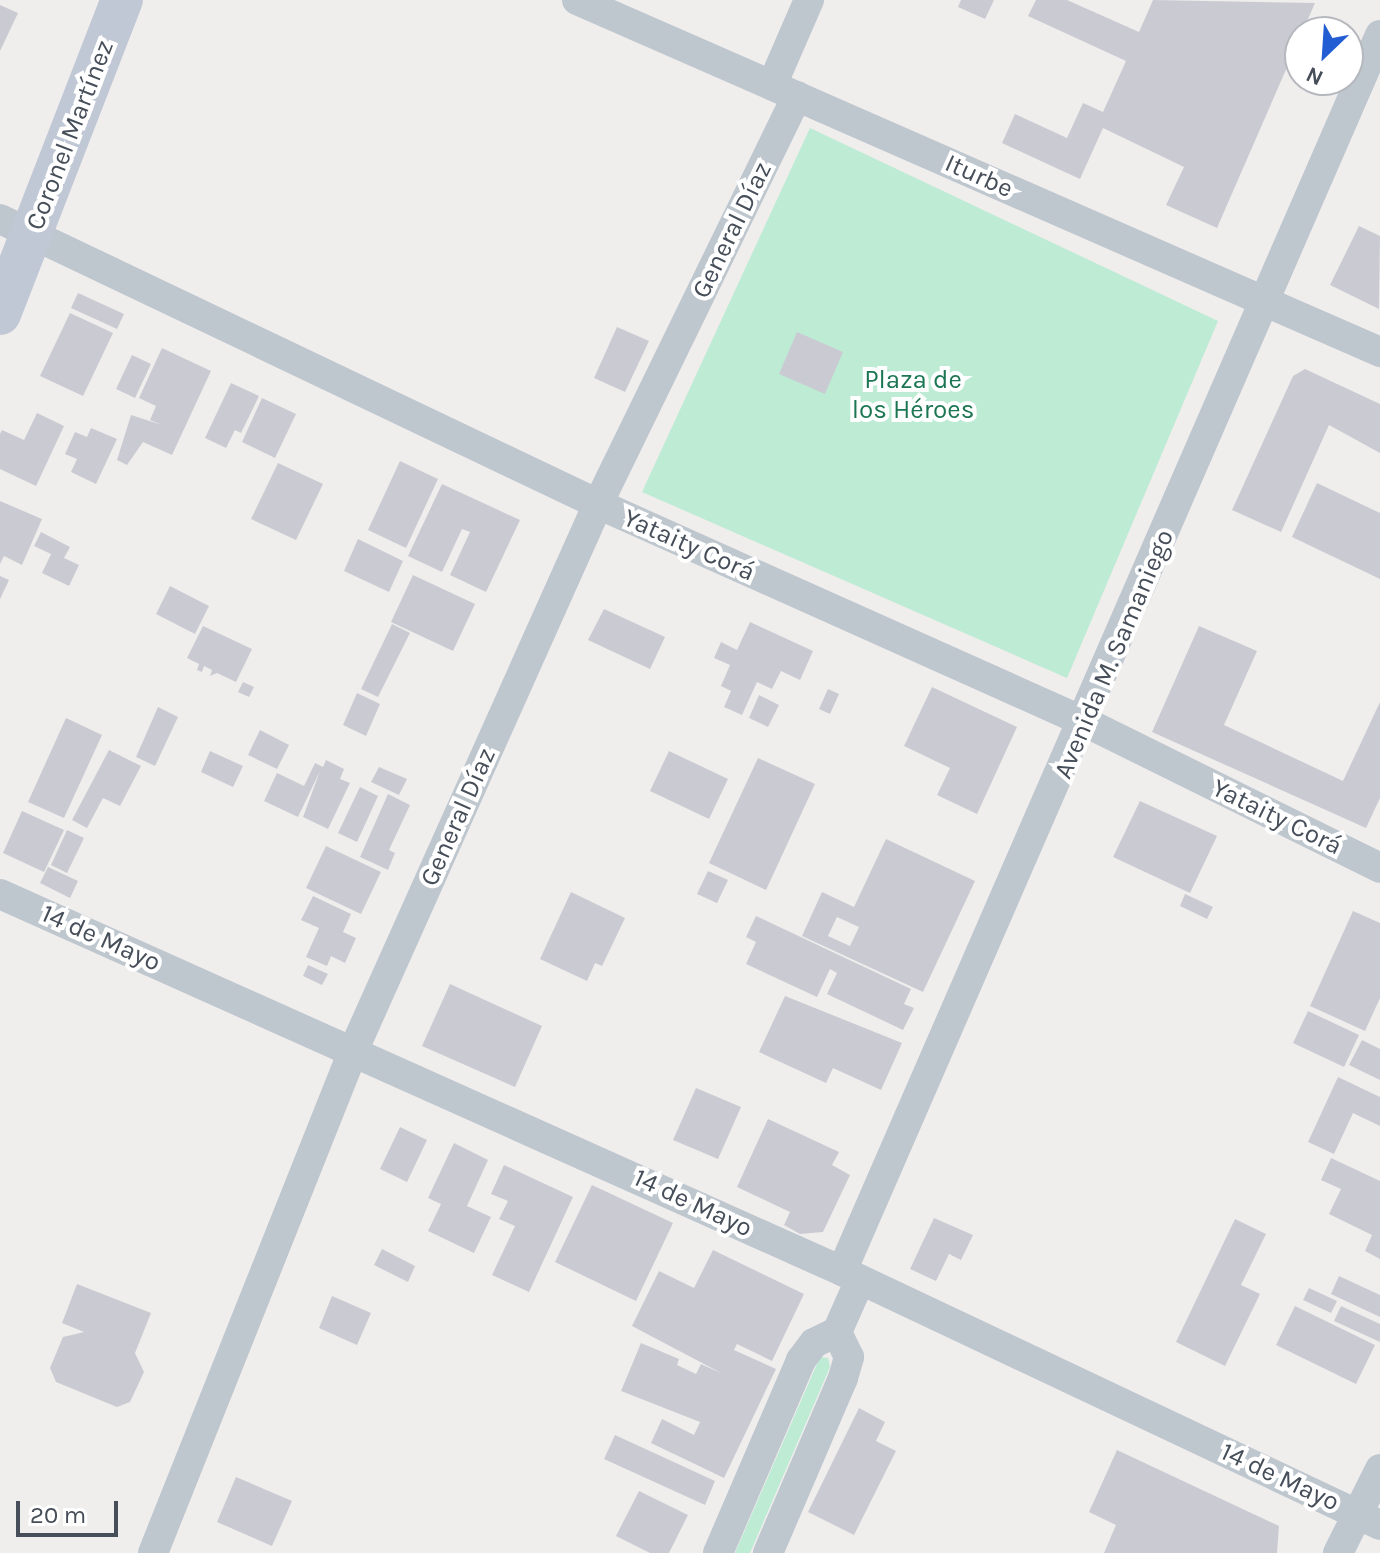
<!DOCTYPE html>
<html>
<head>
<meta charset="utf-8">
<style>
  body { margin:0 }
  #map { position:relative; width:1380px; height:1553px; overflow:hidden; background:#f0eded; font-family:Karla,sans-serif }
  div>[style] { position:absolute }
  .green>* { inset:0; background:#bdebd4 }
  .building>* { inset:0; background:#cacbd2 }
  .street>* { height:30px; margin:-15px; padding:0 15px; transform-origin:15px; border-radius:15px; background:#bec6ce }
  .secondary>* { height:42px; margin:-21px; padding:0 21px; transform-origin:21px; border-radius:21px; background:#c0c8d5 }
  span { translate:-50% -50%; white-space:nowrap; text-align:center; line-height:1.15; -webkit-text-stroke:8px #fff; paint-order:stroke }
  .street-label { font-size:26px; color:#464e59 }
  .park-label { font-size:26px; color:#1c7653 }
  .north { position:absolute; left:1284px; top:16px; width:80px; height:80px; box-sizing:border-box; background:#fff; border:2px solid #b5b8bd; border-radius:50%; rotate:205deg; font-size:22px; font-weight:700; line-height:32px; text-align:center; color:#464e59 }
  .north::after { content:''; display:block; margin:auto; width:28px; height:36px; background:#235dd3; clip-path:polygon(50% 0,100% 100%,50% 72%,0 100%) }
  .scale { position:absolute; left:16px; top:1501px; width:102px; height:36px; box-sizing:border-box; border:4px solid #464e59; border-top:0; padding-left:10px; font-size:24px; line-height:28px; white-space:nowrap; color:#464e59; -webkit-text-stroke:6px #fff; paint-order:stroke }
</style>
</head>
<body>
<div id="map">
  <div class="green">
    <i style="clip-path:polygon(810px 128px,1218px 321px,1067px 678px,642px 492px)"></i>
    <i style="clip-path:polygon(820px 1357px,828px 1358px,830px 1367px,750px 1553px,735px 1553px)"></i>
  </div>
  <div class="building">
    <i style="clip-path:polygon(961px 0,994px 0,985px 19px,958px 7px)"></i>
    <i style="clip-path:polygon(1036px 0,1067px 0,1139px 32px,1153px 0,1315px 3px,1217px 228px,1166px 205px,1184px 167px,1103px 128px,1080px 179px,1002px 143px,1015px 114px,1067px 138px,1083px 103px,1103px 112px,1126px 61px,1028px 16px)"></i>
    <i style="clip-path:polygon(0 5px,18px 13px,0 51px)"></i>
    <i style="clip-path:polygon(1359px 226px,1380px 236px,1379px 309px,1330px 285px)"></i>
    <i style="clip-path:polygon(78px 293px,124px 314px,117px 329px,71px 308px)"></i>
    <i style="clip-path:polygon(70px 313px,113px 333px,83px 396px,40px 376px)"></i>
    <i style="clip-path:polygon(617px 327px,649px 341px,625px 392px,594px 378px)"></i>
    <i style="clip-path:polygon(797px 332px,843px 352px,825px 394px,779px 374px)"></i>
    <i style="clip-path:polygon(162px 348px,211px 371px,172px 455px,143px 442px,127px 465px,117px 460px,131px 415px,162px 425px,150px 420px,156px 406px,139px 398px)"></i>
    <i style="clip-path:polygon(132px 355px,151px 364px,135px 398px,116px 389px)"></i>
    <i style="clip-path:polygon(1305px 369px,1380px 404px,1380px 453px,1329px 425px,1281px 532px,1232px 510px,1293px 376px)"></i>
    <i style="clip-path:polygon(231px 383px,259px 396px,241px 433px,235px 430px,226px 448px,205px 438px)"></i>
    <i style="clip-path:polygon(262px 398px,296px 414px,275px 458px,242px 442px)"></i>
    <i style="clip-path:polygon(37px 413px,64px 426px,36px 486px,0 469px,0 434px,2px 430px,24px 440px)"></i>
    <i style="clip-path:polygon(91px 428px,117px 439px,96px 484px,71px 472px,77px 459px,65px 454px,75px 432px,87px 437px)"></i>
    <i style="clip-path:polygon(400px 461px,438px 479px,406px 548px,368px 530px)"></i>
    <i style="clip-path:polygon(278px 463px,323px 484px,296px 540px,251px 519px)"></i>
    <i style="clip-path:polygon(1317px 483px,1380px 513px,1380px 579px,1292px 537px)"></i>
    <i style="clip-path:polygon(442px 484px,520px 520px,486px 592px,450px 575px,470px 532px,462px 529px,442px 572px,408px 556px)"></i>
    <i style="clip-path:polygon(0 501px,42px 519px,22px 565px,4px 556px,0 564px)"></i>
    <i style="clip-path:polygon(41px 532px,70px 547px,64px 558px,79px 565px,69px 586px,42px 573px,51px 554px,34px 546px)"></i>
    <i style="clip-path:polygon(358px 539px,403px 561px,389px 592px,344px 571px)"></i>
    <i style="clip-path:polygon(413px 575px,475px 604px,453px 651px,391px 622px)"></i>
    <i style="clip-path:polygon(0 576px,9px 580px,0 599px)"></i>
    <i style="clip-path:polygon(170px 586px,209px 606px,195px 634px,156px 614px)"></i>
    <i style="clip-path:polygon(604px 609px,665px 637px,650px 669px,588px 640px)"></i>
    <i style="clip-path:polygon(750px 622px,813px 651px,800px 680px,781px 671px,772px 689px,757px 682px,742px 715px,724px 707px,731px 691px,721px 686px,730px 665px,714px 658px,721px 642px,737px 650px)"></i>
    <i style="clip-path:polygon(392px 624px,410px 633px,378px 697px,361px 689px)"></i>
    <i style="clip-path:polygon(203px 626px,252px 649px,236px 682px,217px 673px,210px 676px,212px 670px,204px 666px,202px 672px,197px 670px,199px 664px,187px 658px)"></i>
    <i style="clip-path:polygon(1199px 626px,1257px 651px,1224px 725px,1343px 781px,1380px 702px,1380px 798px,1366px 828px,1152px 732px)"></i>
    <i style="clip-path:polygon(243px 682px,254px 687px,249px 697px,238px 692px)"></i>
    <i style="clip-path:polygon(932px 687px,1017px 727px,977px 814px,937px 795px,950px 768px,904px 746px)"></i>
    <i style="clip-path:polygon(828px 689px,839px 694px,830px 714px,819px 709px)"></i>
    <i style="clip-path:polygon(357px 693px,380px 704px,366px 736px,343px 725px)"></i>
    <i style="clip-path:polygon(759px 695px,779px 705px,768px 727px,749px 718px)"></i>
    <i style="clip-path:polygon(158px 707px,178px 717px,155px 766px,136px 757px)"></i>
    <i style="clip-path:polygon(66px 718px,102px 735px,64px 818px,28px 802px)"></i>
    <i style="clip-path:polygon(260px 730px,289px 745px,277px 769px,248px 755px)"></i>
    <i style="clip-path:polygon(109px 750px,141px 766px,120px 806px,103px 798px,87px 828px,72px 820px)"></i>
    <i style="clip-path:polygon(210px 751px,243px 766px,233px 787px,201px 772px)"></i>
    <i style="clip-path:polygon(669px 751px,728px 779px,709px 819px,650px 791px)"></i>
    <i style="clip-path:polygon(758px 758px,815px 784px,766px 890px,709px 863px)"></i>
    <i style="clip-path:polygon(326px 760px,344px 769px,340px 779px,350px 783px,328px 829px,303px 817px,320px 771px,298px 817px,264px 801px,277px 773px,304px 786px,315px 763px,323px 767px)"></i>
    <i style="clip-path:polygon(379px 767px,407px 779px,399px 795px,371px 782px)"></i>
    <i style="clip-path:polygon(360px 787px,378px 796px,357px 842px,338px 833px)"></i>
    <i style="clip-path:polygon(388px 794px,410px 805px,389px 850px,395px 853px,388px 870px,360px 857px)"></i>
    <i style="clip-path:polygon(1140px 801px,1217px 836px,1190px 893px,1113px 857px)"></i>
    <i style="clip-path:polygon(22px 811px,64px 830px,44px 872px,3px 853px)"></i>
    <i style="clip-path:polygon(67px 830px,84px 838px,67px 873px,51px 865px)"></i>
    <i style="clip-path:polygon(evenodd,886px 839px,975px 881px,923px 992px,802px 936px,822px 892px,854px 907px,886px 839px,837px 917px,859px 927px,850px 946px,828px 936px,837px 917px)"></i>
    <i style="clip-path:polygon(326px 846px,381px 872px,361px 914px,306px 888px)"></i>
    <i style="clip-path:polygon(48px 867px,78px 881px,70px 898px,40px 883px)"></i>
    <i style="clip-path:polygon(708px 871px,728px 880px,717px 903px,697px 894px)"></i>
    <i style="clip-path:polygon(571px 892px,625px 918px,602px 966px,595px 963px,587px 981px,540px 959px)"></i>
    <i style="clip-path:polygon(1185px 894px,1213px 907px,1207px 919px,1180px 906px)"></i>
    <i style="clip-path:polygon(313px 896px,351px 914px,343px 932px,356px 938px,345px 963px,331px 956px,327px 966px,306px 957px,319px 928px,301px 920px)"></i>
    <i style="clip-path:polygon(1353px 911px,1380px 923px,1380px 998px,1365px 1031px,1310px 1006px)"></i>
    <i style="clip-path:polygon(756px 916px,911px 989px,904px 1004px,914px 1008px,903px 1030px,827px 994px,837px 973px,830px 969px,817px 997px,746px 964px,756px 942px,746px 937px)"></i>
    <i style="clip-path:polygon(308px 965px,328px 974px,322px 985px,303px 976px)"></i>
    <i style="clip-path:polygon(450px 984px,542px 1026px,515px 1087px,422px 1046px)"></i>
    <i style="clip-path:polygon(785px 996px,902px 1043px,881px 1090px,833px 1068px,826px 1083px,759px 1052px)"></i>
    <i style="clip-path:polygon(1308px 1011px,1359px 1035px,1344px 1067px,1293px 1043px)"></i>
    <i style="clip-path:polygon(1362px 1040px,1380px 1049px,1380px 1080px,1349px 1065px)"></i>
    <i style="clip-path:polygon(1338px 1077px,1380px 1097px,1380px 1126px,1353px 1113px,1334px 1154px,1308px 1142px)"></i>
    <i style="clip-path:polygon(696px 1088px,741px 1107px,718px 1159px,673px 1140px)"></i>
    <i style="clip-path:polygon(768px 1119px,839px 1152px,832px 1165px,850px 1175px,823px 1232px,800px 1234px,784px 1225px,790px 1212px,737px 1187px)"></i>
    <i style="clip-path:polygon(400px 1127px,427px 1140px,407px 1182px,380px 1169px)"></i>
    <i style="clip-path:polygon(454px 1143px,488px 1160px,467px 1206px,491px 1217px,474px 1253px,428px 1231px,441px 1204px,428px 1198px)"></i>
    <i style="clip-path:polygon(1331px 1158px,1380px 1181px,1380px 1259px,1365px 1251px,1372px 1235px,1329px 1214px,1341px 1189px,1321px 1180px)"></i>
    <i style="clip-path:polygon(504px 1165px,573px 1197px,529px 1292px,492px 1275px,515px 1226px,499px 1219px,508px 1201px,491px 1194px)"></i>
    <i style="clip-path:polygon(592px 1185px,673px 1223px,636px 1301px,555px 1262px)"></i>
    <i style="clip-path:polygon(934px 1218px,973px 1235px,961px 1260px,949px 1254px,936px 1281px,910px 1269px)"></i>
    <i style="clip-path:polygon(1235px 1219px,1266px 1234px,1241px 1285px,1260px 1294px,1225px 1366px,1176px 1342px)"></i>
    <i style="clip-path:polygon(382px 1249px,415px 1266px,408px 1282px,374px 1265px)"></i>
    <i style="clip-path:polygon(713px 1250px,804px 1294px,772px 1361px,737px 1344px,734px 1350px,776px 1369px,724px 1478px,651px 1443px,662px 1419px,694px 1435px,700px 1422px,621px 1391px,641px 1343px,679px 1359px,677px 1365px,696px 1374px,701px 1364px,723px 1374px,632px 1326px,659px 1271px,694px 1288px)"></i>
    <i style="clip-path:polygon(1339px 1276px,1380px 1295px,1380px 1317px,1331px 1294px)"></i>
    <i style="clip-path:polygon(77px 1284px,151px 1313px,135px 1353px,144px 1372px,130px 1402px,117px 1407px,56px 1382px,50px 1368px,63px 1337px,84px 1332px,62px 1323px)"></i>
    <i style="clip-path:polygon(1309px 1288px,1337px 1301px,1331px 1313px,1303px 1300px)"></i>
    <i style="clip-path:polygon(332px 1296px,371px 1313px,357px 1345px,319px 1328px)"></i>
    <i style="clip-path:polygon(1295px 1306px,1375px 1345px,1356px 1384px,1276px 1345px)"></i>
    <i style="clip-path:polygon(1341px 1306px,1380px 1324px,1380px 1342px,1334px 1321px)"></i>
    <i style="clip-path:polygon(859px 1408px,885px 1422px,876px 1441px,896px 1451px,854px 1535px,808px 1512px)"></i>
    <i style="clip-path:polygon(615px 1435px,715px 1481px,705px 1505px,604px 1459px)"></i>
    <i style="clip-path:polygon(1117px 1450px,1279px 1526px,1277px 1553px,1104px 1553px,1116px 1525px,1089px 1512px)"></i>
    <i style="clip-path:polygon(236px 1477px,292px 1501px,272px 1546px,217px 1522px)"></i>
    <i style="clip-path:polygon(639px 1491px,688px 1515px,669px 1553px,650px 1553px,616px 1536px)"></i>
  </div>
  <div class="street">
    <i style="left:577px;top:0;width:877px;rotate:23.67deg"></i>
    <i style="left:772px;top:85px;width:93px;rotate:-66.5deg"></i>
    <i style="left:0;top:219px;width:662px;rotate:25.48deg"></i>
    <i style="left:598px;top:504px;width:534px;rotate:24.12deg"></i>
    <i style="left:1085px;top:722px;width:329px;rotate:26.3deg"></i>
    <i style="left:0;top:894px;width:923px;rotate:24.12deg"></i>
    <i style="left:842px;top:1271px;width:595px;rotate:25.27deg"></i>
    <i style="left:842px;top:1271px;width:1348px;rotate:-66.48deg"></i>
    <i style="left:153px;top:1553px;width:543px;rotate:-68.26deg"></i>
    <i style="left:354px;top:1049px;width:597px;rotate:-65.88deg"></i>
    <i style="left:598px;top:504px;width:454px;rotate:-64deg"></i>
    <i style="left:718px;top:1553px;width:210px;rotate:-66.7deg"></i>
    <i style="left:801px;top:1360px;width:21px;rotate:-53deg"></i>
    <i style="left:814px;top:1343px;width:25px;rotate:-26deg"></i>
    <i style="left:837px;top:1332px;width:57px;rotate:-66.1deg"></i>
    <i style="left:768px;top:1553px;width:190px;rotate:-66.8deg"></i>
    <i style="left:843px;top:1378px;width:22px;rotate:-74deg"></i>
    <i style="left:849px;top:1357px;width:28px;rotate:-116deg"></i>
    <i style="left:1338px;top:1553px;width:94px;rotate:-63.4deg"></i>
  </div>
  <div class="secondary">
    <i style="left:0;top:314px;width:337px;rotate:-68.8deg"></i>
  </div>
  <div class="street-label">
    <span style="left:70px;top:135px;rotate:-69deg">Coronel Martínez</span>
    <span style="left:979px;top:176px;rotate:24deg">Iturbe</span>
    <span style="left:732px;top:230px;rotate:-64deg">General Díaz</span>
    <span style="left:689px;top:545px;rotate:24deg">Yataity Corá</span>
    <span style="left:1114px;top:654px;rotate:-67deg">Avenida M. Samaniego</span>
    <span style="left:458px;top:817px;rotate:-66deg">General Díaz</span>
    <span style="left:1277px;top:817px;rotate:26deg">Yataity Corá</span>
    <span style="left:101px;top:938px;rotate:24deg">14 de Mayo</span>
    <span style="left:693px;top:1203px;rotate:25deg">14 de Mayo</span>
    <span style="left:1280px;top:1477px;rotate:25deg">14 de Mayo</span>
  </div>
  <div class="park-label">
    <span style="left:913px;top:395px">Plaza de<br>los Héroes</span>
  </div>
  <div class="north">N</div>
  <div class="scale">20 m</div>
</div>
</body>
</html>
